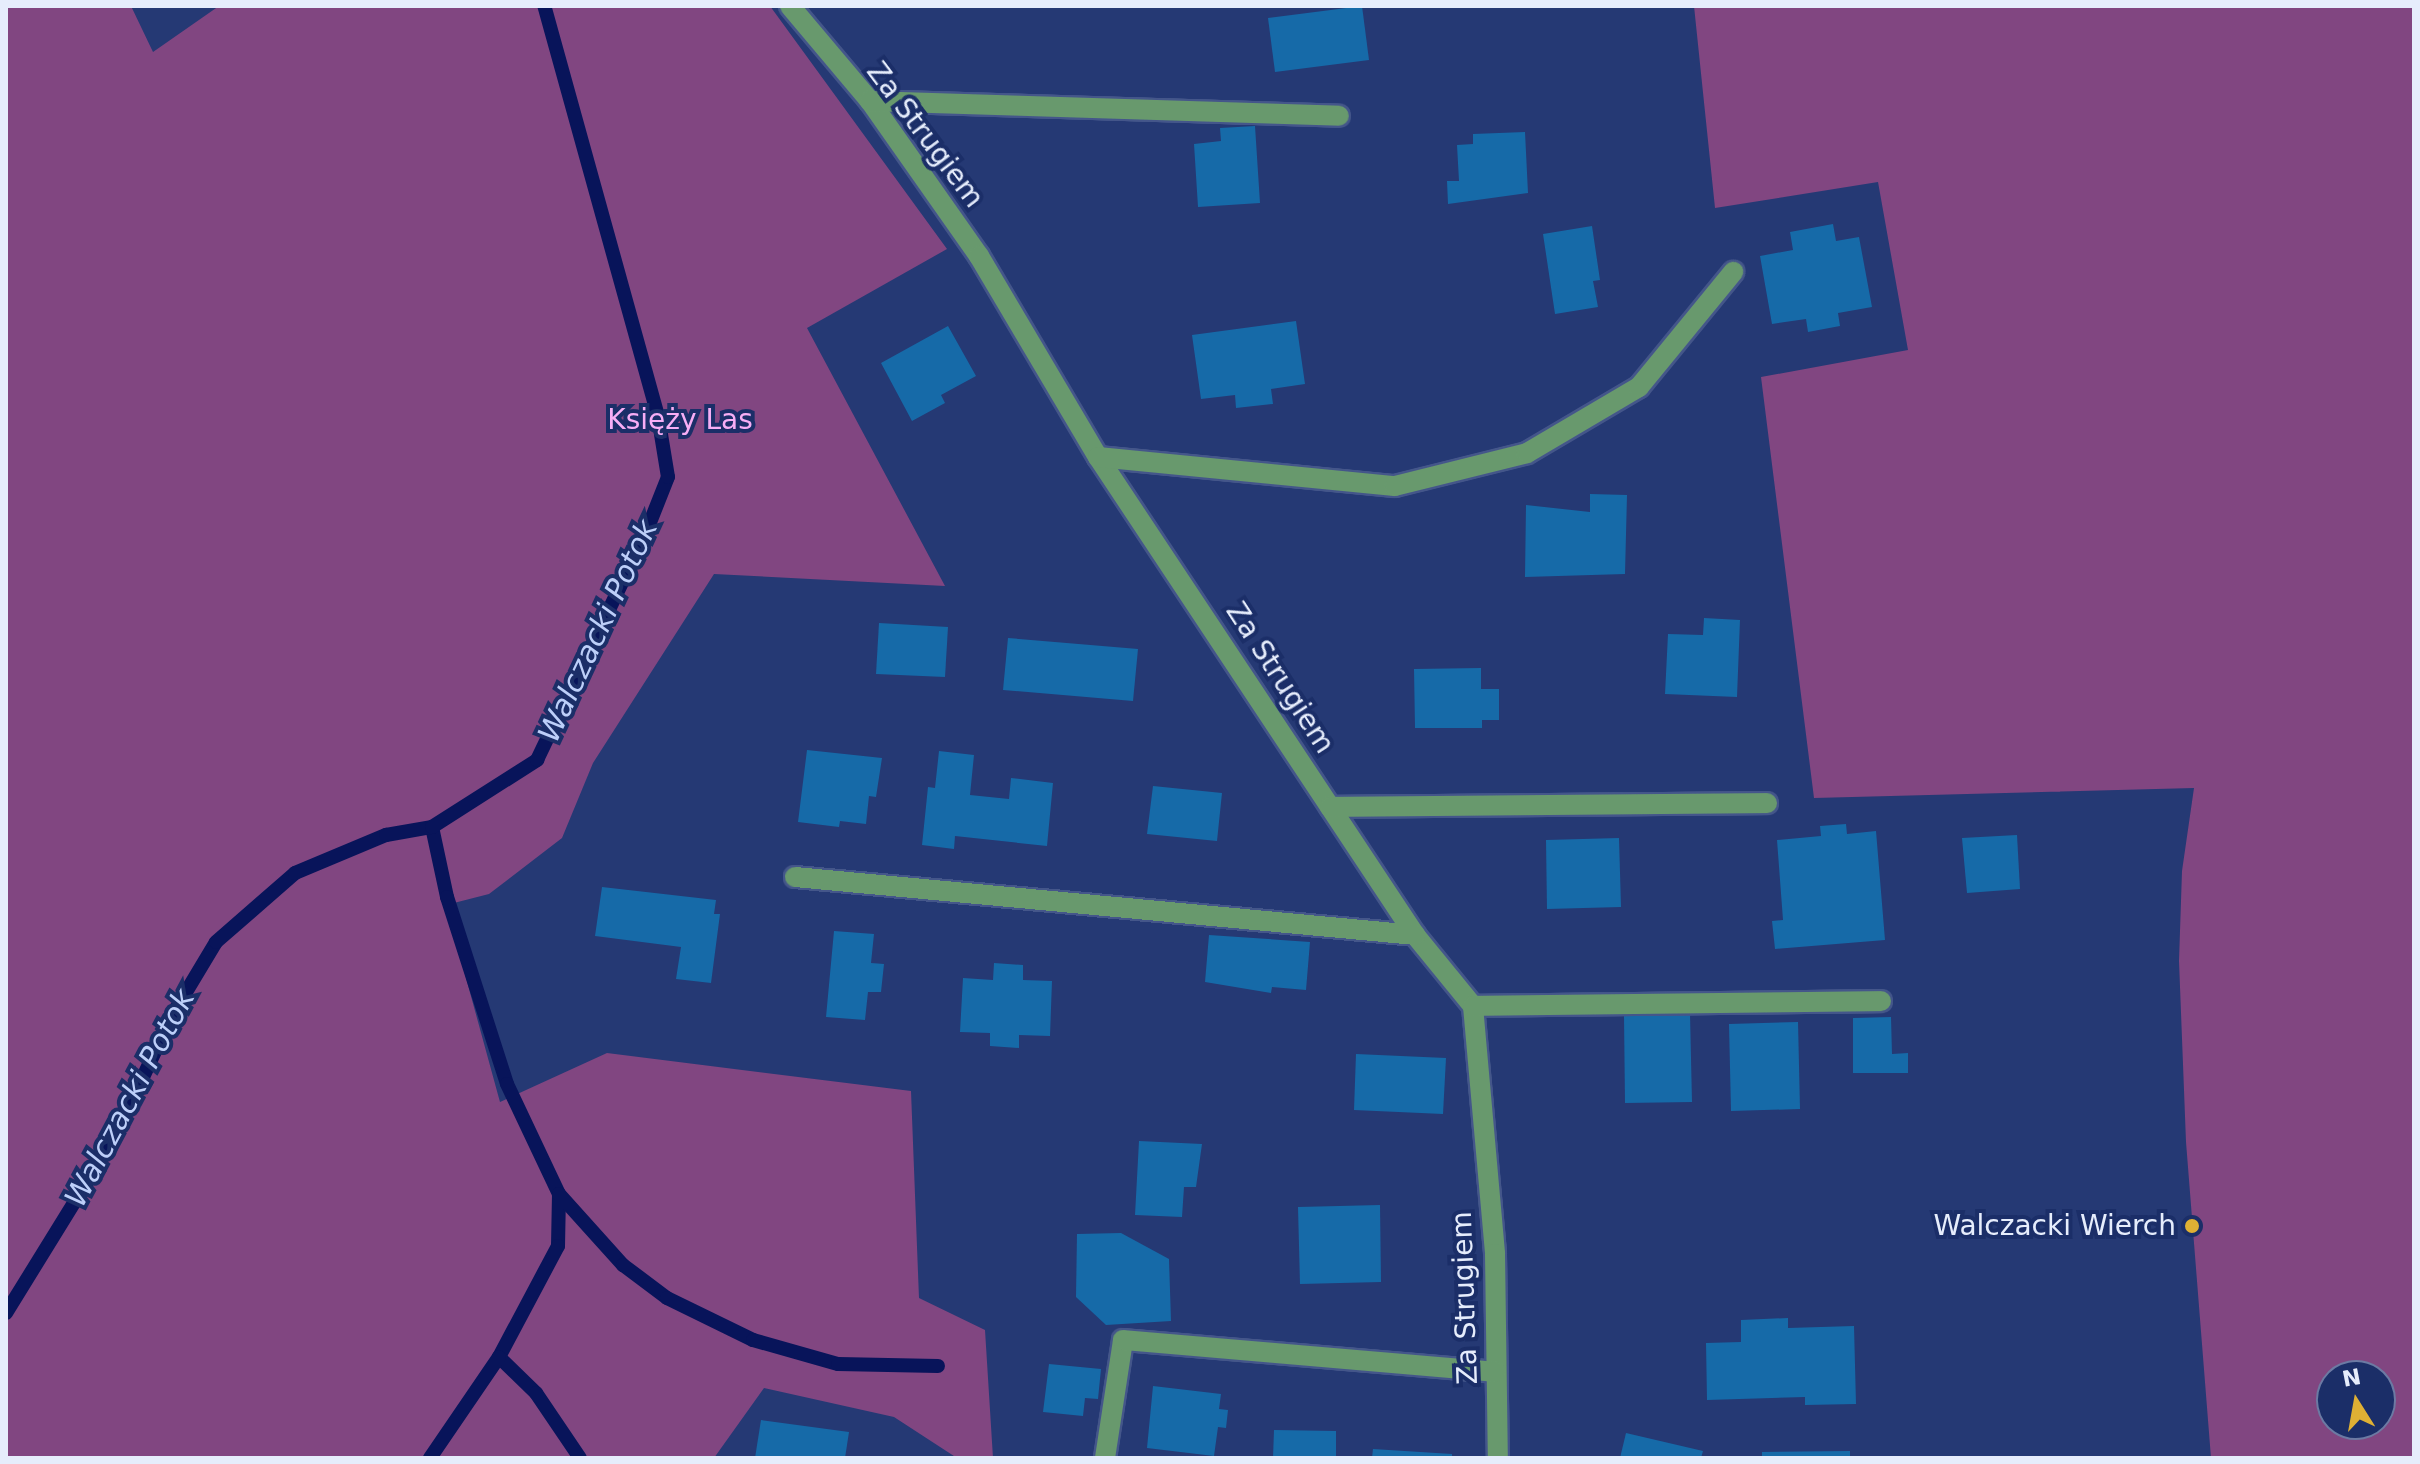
<!DOCTYPE html>
<html>
<head>
<meta charset="utf-8">
<style>
  body { margin:0 }
  #map { position:relative; width:2420px; height:1464px; overflow:hidden; background:#253974; font-family:"DejaVu Sans",sans-serif }
  div>[style] { position:absolute }
  .green>* { inset:0; background:#814681 }
  .stream>* { height:14px; margin:-7px; padding:0 7px; transform-origin:7px; border-radius:7px; background:#08145a }
  .building>* { inset:0; background:#166aa8 }
  .roads { filter:drop-shadow(2px 0 #44568a) drop-shadow(-2px 0 #44568a) drop-shadow(0 2px #44568a) drop-shadow(0 -2px #44568a) }
  .minor>* { height:20px; margin:-10px; padding:0 10px; transform-origin:10px; border-radius:10px; background:#68996d }
  .dots>* { width:22px; height:22px; translate:-50% -50%; box-sizing:border-box; border:4px solid #1b2e68; border-radius:50% }
  span { translate:-50% -50%; white-space:nowrap; text-align:center; line-height:1.15; -webkit-text-stroke:8px #1b2e68; paint-order:stroke }
  .street-label { font-size:28px; color:#e6edfc }
  .park-label { font-size:28px; color:#f7aef5 }
  .poi-label { font-size:28px; color:#e6edfc }
  .right { translate:-100% -50%; text-align:right }
  .water-label { font-size:30px; color:#bdcff9; font-style:italic }
  .frame { position:absolute; inset:0; border:8px solid #e6edfc; pointer-events:none }
  .north { position:absolute; left:2316px; top:1360px; width:80px; height:80px; box-sizing:border-box; background:#1b2e68; border:2px solid #6c7aa3; border-radius:50%; rotate:349deg; font-size:22px; font-weight:700; line-height:32px; text-align:center; color:#e6edfc }
  .north::after { content:''; display:block; margin:auto; width:28px; height:36px; background:#dfb034; clip-path:polygon(50% 0,100% 100%,50% 72%,0 100%) }
</style>
</head>
<body>
<div id="map">
  <div class="green">
    <i style="clip-path:polygon(6px 6px,131px 6px,153px 52px,219px 6px,770px 6px,947px 249px,807px 328px,945px 586px,714px 574px,593px 763px,562px 838px,489px 894px,446px 905px,500px 1102px,607px 1053px,911px 1091px,919px 1298px,985px 1330px,993px 1458px,957px 1458px,894px 1417px,764px 1388px,714px 1458px,6px 1458px)"></i>
    <i style="clip-path:polygon(evenodd,1694px 6px,2414px 6px,2414px 1458px,2211px 1458px,2186px 1142px,2179px 961px,2182px 871px,2194px 788px,1814px 798px,1761px 377px,1908px 350px,1878px 182px,1715px 208px,1694px 6px,2332px 1376px,2380px 1376px,2380px 1424px,2332px 1424px,2332px 1376px)"></i>
  </div>
  <div class="stream">
    <i style="left:432px;top:827px;width:72px;rotate:77.9deg"></i>
    <i style="left:447px;top:897px;width:196px;rotate:72.2deg"></i>
    <i style="left:507px;top:1084px;width:122px;rotate:64.7deg"></i>
    <i style="left:559px;top:1194px;width:52px;rotate:91.1deg"></i>
    <i style="left:558px;top:1246px;width:126px;rotate:118deg"></i>
    <i style="left:499px;top:1357px;width:52px;rotate:44.2deg"></i>
    <i style="left:536px;top:1393px;width:78px;rotate:55.9deg"></i>
    <i style="left:559px;top:1194px;width:96px;rotate:48deg"></i>
    <i style="left:623px;top:1265px;width:55px;rotate:36.9deg"></i>
    <i style="left:667px;top:1298px;width:96px;rotate:26deg"></i>
    <i style="left:753px;top:1340px;width:88px;rotate:15.8deg"></i>
    <i style="left:838px;top:1364px;width:100px;rotate:1.1deg"></i>
    <i style="left:6px;top:1313px;width:209px;rotate:-58.3deg"></i>
    <i style="left:116px;top:1135px;width:130px;rotate:-65deg"></i>
    <i style="left:171px;top:1017px;width:87px;rotate:-59deg"></i>
    <i style="left:216px;top:942px;width:105px;rotate:-41.1deg"></i>
    <i style="left:295px;top:873px;width:99px;rotate:-22.7deg"></i>
    <i style="left:386px;top:835px;width:47px;rotate:-9.9deg"></i>
    <i style="left:432px;top:827px;width:125px;rotate:-32.5deg"></i>
    <i style="left:537px;top:760px;width:255px;rotate:-64.4deg"></i>
    <i style="left:647px;top:530px;width:57px;rotate:-68.4deg"></i>
    <i style="left:668px;top:477px;width:62px;rotate:-99.3deg"></i>
    <i style="left:658px;top:416px;width:426px;rotate:-105.5deg"></i>
    <i style="left:430px;top:1458px;width:122px;rotate:-55.7deg"></i>
  </div>
  <div class="building">
    <i style="clip-path:polygon(1362px 6px,1369px 60px,1275px 72px,1268px 18px)"></i>
    <i style="clip-path:polygon(1255px 126px,1260px 203px,1198px 207px,1194px 144px,1221px 141px,1220px 128px)"></i>
    <i style="clip-path:polygon(1525px 132px,1528px 193px,1448px 204px,1447px 181px,1459px 181px,1457px 145px,1473px 144px,1473px 134px)"></i>
    <i style="clip-path:polygon(1833px 224px,1836px 241px,1859px 237px,1872px 307px,1838px 313px,1840px 326px,1808px 332px,1806px 319px,1772px 324px,1760px 256px,1793px 250px,1790px 232px)"></i>
    <i style="clip-path:polygon(1592px 226px,1600px 280px,1593px 281px,1598px 307px,1555px 314px,1543px 234px)"></i>
    <i style="clip-path:polygon(1296px 321px,1305px 384px,1271px 389px,1273px 404px,1236px 408px,1235px 395px,1201px 399px,1192px 335px)"></i>
    <i style="clip-path:polygon(948px 326px,976px 376px,941px 395px,945px 403px,912px 421px,881px 363px)"></i>
    <i style="clip-path:polygon(1590px 494px,1627px 495px,1625px 574px,1525px 577px,1526px 505px,1590px 512px)"></i>
    <i style="clip-path:polygon(1704px 618px,1740px 620px,1737px 697px,1665px 694px,1668px 634px,1703px 635px)"></i>
    <i style="clip-path:polygon(879px 623px,948px 627px,945px 677px,876px 674px)"></i>
    <i style="clip-path:polygon(1008px 638px,1138px 649px,1133px 701px,1003px 690px)"></i>
    <i style="clip-path:polygon(1481px 668px,1481px 689px,1499px 689px,1499px 720px,1482px 720px,1482px 728px,1415px 728px,1414px 669px)"></i>
    <i style="clip-path:polygon(807px 750px,882px 758px,876px 797px,869px 796px,866px 824px,840px 821px,839px 827px,798px 822px)"></i>
    <i style="clip-path:polygon(939px 751px,974px 755px,970px 795px,1009px 799px,1011px 778px,1053px 783px,1047px 846px,955px 836px,954px 849px,922px 845px,928px 787px,935px 788px)"></i>
    <i style="clip-path:polygon(1153px 786px,1222px 793px,1217px 841px,1147px 834px)"></i>
    <i style="clip-path:polygon(1846px 824px,1847px 834px,1876px 831px,1885px 940px,1775px 949px,1772px 921px,1783px 920px,1777px 840px,1821px 836px,1820px 826px)"></i>
    <i style="clip-path:polygon(2017px 835px,2020px 889px,1967px 893px,1962px 838px)"></i>
    <i style="clip-path:polygon(1619px 838px,1621px 907px,1547px 909px,1546px 840px)"></i>
    <i style="clip-path:polygon(602px 887px,716px 900px,714px 914px,720px 914px,711px 983px,676px 979px,681px 947px,595px 936px)"></i>
    <i style="clip-path:polygon(834px 931px,874px 934px,871px 963px,884px 964px,881px 992px,868px 992px,865px 1020px,826px 1017px)"></i>
    <i style="clip-path:polygon(1209px 935px,1310px 942px,1306px 990px,1272px 987px,1271px 993px,1205px 982px)"></i>
    <i style="clip-path:polygon(994px 963px,1023px 965px,1023px 980px,1052px 981px,1050px 1036px,1019px 1035px,1019px 1048px,990px 1046px,990px 1033px,960px 1032px,963px 978px,993px 980px)"></i>
    <i style="clip-path:polygon(1690px 1014px,1692px 1102px,1625px 1103px,1624px 1016px)"></i>
    <i style="clip-path:polygon(1891px 1017px,1892px 1054px,1908px 1053px,1908px 1073px,1853px 1073px,1853px 1018px)"></i>
    <i style="clip-path:polygon(1798px 1022px,1800px 1109px,1731px 1111px,1729px 1024px)"></i>
    <i style="clip-path:polygon(1356px 1054px,1446px 1058px,1443px 1114px,1354px 1110px)"></i>
    <i style="clip-path:polygon(1139px 1141px,1202px 1144px,1196px 1187px,1184px 1187px,1182px 1217px,1135px 1215px)"></i>
    <i style="clip-path:polygon(1380px 1205px,1381px 1282px,1300px 1284px,1298px 1207px)"></i>
    <i style="clip-path:polygon(1121px 1233px,1169px 1259px,1171px 1321px,1106px 1325px,1076px 1297px,1077px 1234px)"></i>
    <i style="clip-path:polygon(1788px 1318px,1788px 1328px,1854px 1326px,1856px 1404px,1805px 1405px,1805px 1397px,1707px 1400px,1706px 1343px,1741px 1342px,1741px 1320px)"></i>
    <i style="clip-path:polygon(1049px 1364px,1101px 1369px,1098px 1399px,1085px 1398px,1083px 1416px,1043px 1412px)"></i>
    <i style="clip-path:polygon(1153px 1386px,1221px 1394px,1219px 1409px,1228px 1410px,1226px 1428px,1218px 1427px,1214px 1456px,1147px 1448px)"></i>
    <i style="clip-path:polygon(761px 1420px,849px 1432px,845px 1458px,755px 1458px)"></i>
    <i style="clip-path:polygon(1274px 1430px,1336px 1431px,1336px 1458px,1273px 1458px)"></i>
    <i style="clip-path:polygon(1626px 1433px,1703px 1451px,1701px 1458px,1620px 1458px)"></i>
    <i style="clip-path:polygon(1373px 1449px,1452px 1454px,1452px 1458px,1372px 1458px)"></i>
    <i style="clip-path:polygon(1850px 1451px,1850px 1458px,1762px 1458px,1762px 1452px)"></i>
  </div>
  <div class="roads">
    <div class="minor">
      <i style="left:790px;top:6px;width:124px;rotate:49.9deg"></i>
      <i style="left:870px;top:101px;width:189px;rotate:54.9deg"></i>
      <i style="left:979px;top:256px;width:234px;rotate:59.4deg"></i>
      <i style="left:1098px;top:457px;width:574px;rotate:56.45deg"></i>
      <i style="left:1415px;top:935px;width:92px;rotate:50.8deg"></i>
      <i style="left:1473px;top:1006px;width:249px;rotate:84.9deg"></i>
      <i style="left:1495px;top:1254px;width:204px;rotate:89.2deg"></i>
      <i style="left:870px;top:101px;width:469px;rotate:1.8deg"></i>
      <i style="left:1098px;top:457px;width:298px;rotate:5.6deg"></i>
      <i style="left:1395px;top:486px;width:136px;rotate:-14deg"></i>
      <i style="left:1527px;top:453px;width:130px;rotate:-30.5deg"></i>
      <i style="left:1639px;top:387px;width:149px;rotate:-50.7deg"></i>
      <i style="left:1330px;top:807px;width:437px;rotate:-0.5deg"></i>
      <i style="left:795px;top:877px;width:623px;rotate:5.34deg"></i>
      <i style="left:1473px;top:1006px;width:408px;rotate:-0.7deg"></i>
      <i style="left:1105px;top:1458px;width:119px;rotate:-81.3deg"></i>
      <i style="left:1123px;top:1340px;width:374px;rotate:4.9deg"></i>
    </div>
  </div>
  <div class="dots">
    <i style="left:2192px;top:1226px;background:#dfb034"></i>
  </div>
  <div class="street-label">
    <span style="left:925px;top:135px;rotate:53deg">Za Strugiem</span>
    <span style="left:1280px;top:678px;rotate:57deg">Za Strugiem</span>
    <span style="left:1465px;top:1298px;rotate:-92deg">Za Strugiem</span>
  </div>
  <div class="park-label">
    <span style="left:680px;top:420px">Księży Las</span>
  </div>
  <div class="poi-label">
    <span class="right" style="left:2176px;top:1226px">Walczacki Wierch</span>
  </div>
  <div class="water-label">
    <span style="left:598px;top:631px;rotate:-65deg">Walczacki Potok</span>
    <span style="left:130px;top:1098px;rotate:-62deg">Walczacki Potok</span>
  </div>
  <div class="frame"></div>
  <div class="north">N</div>
</div>
</body>
</html>
